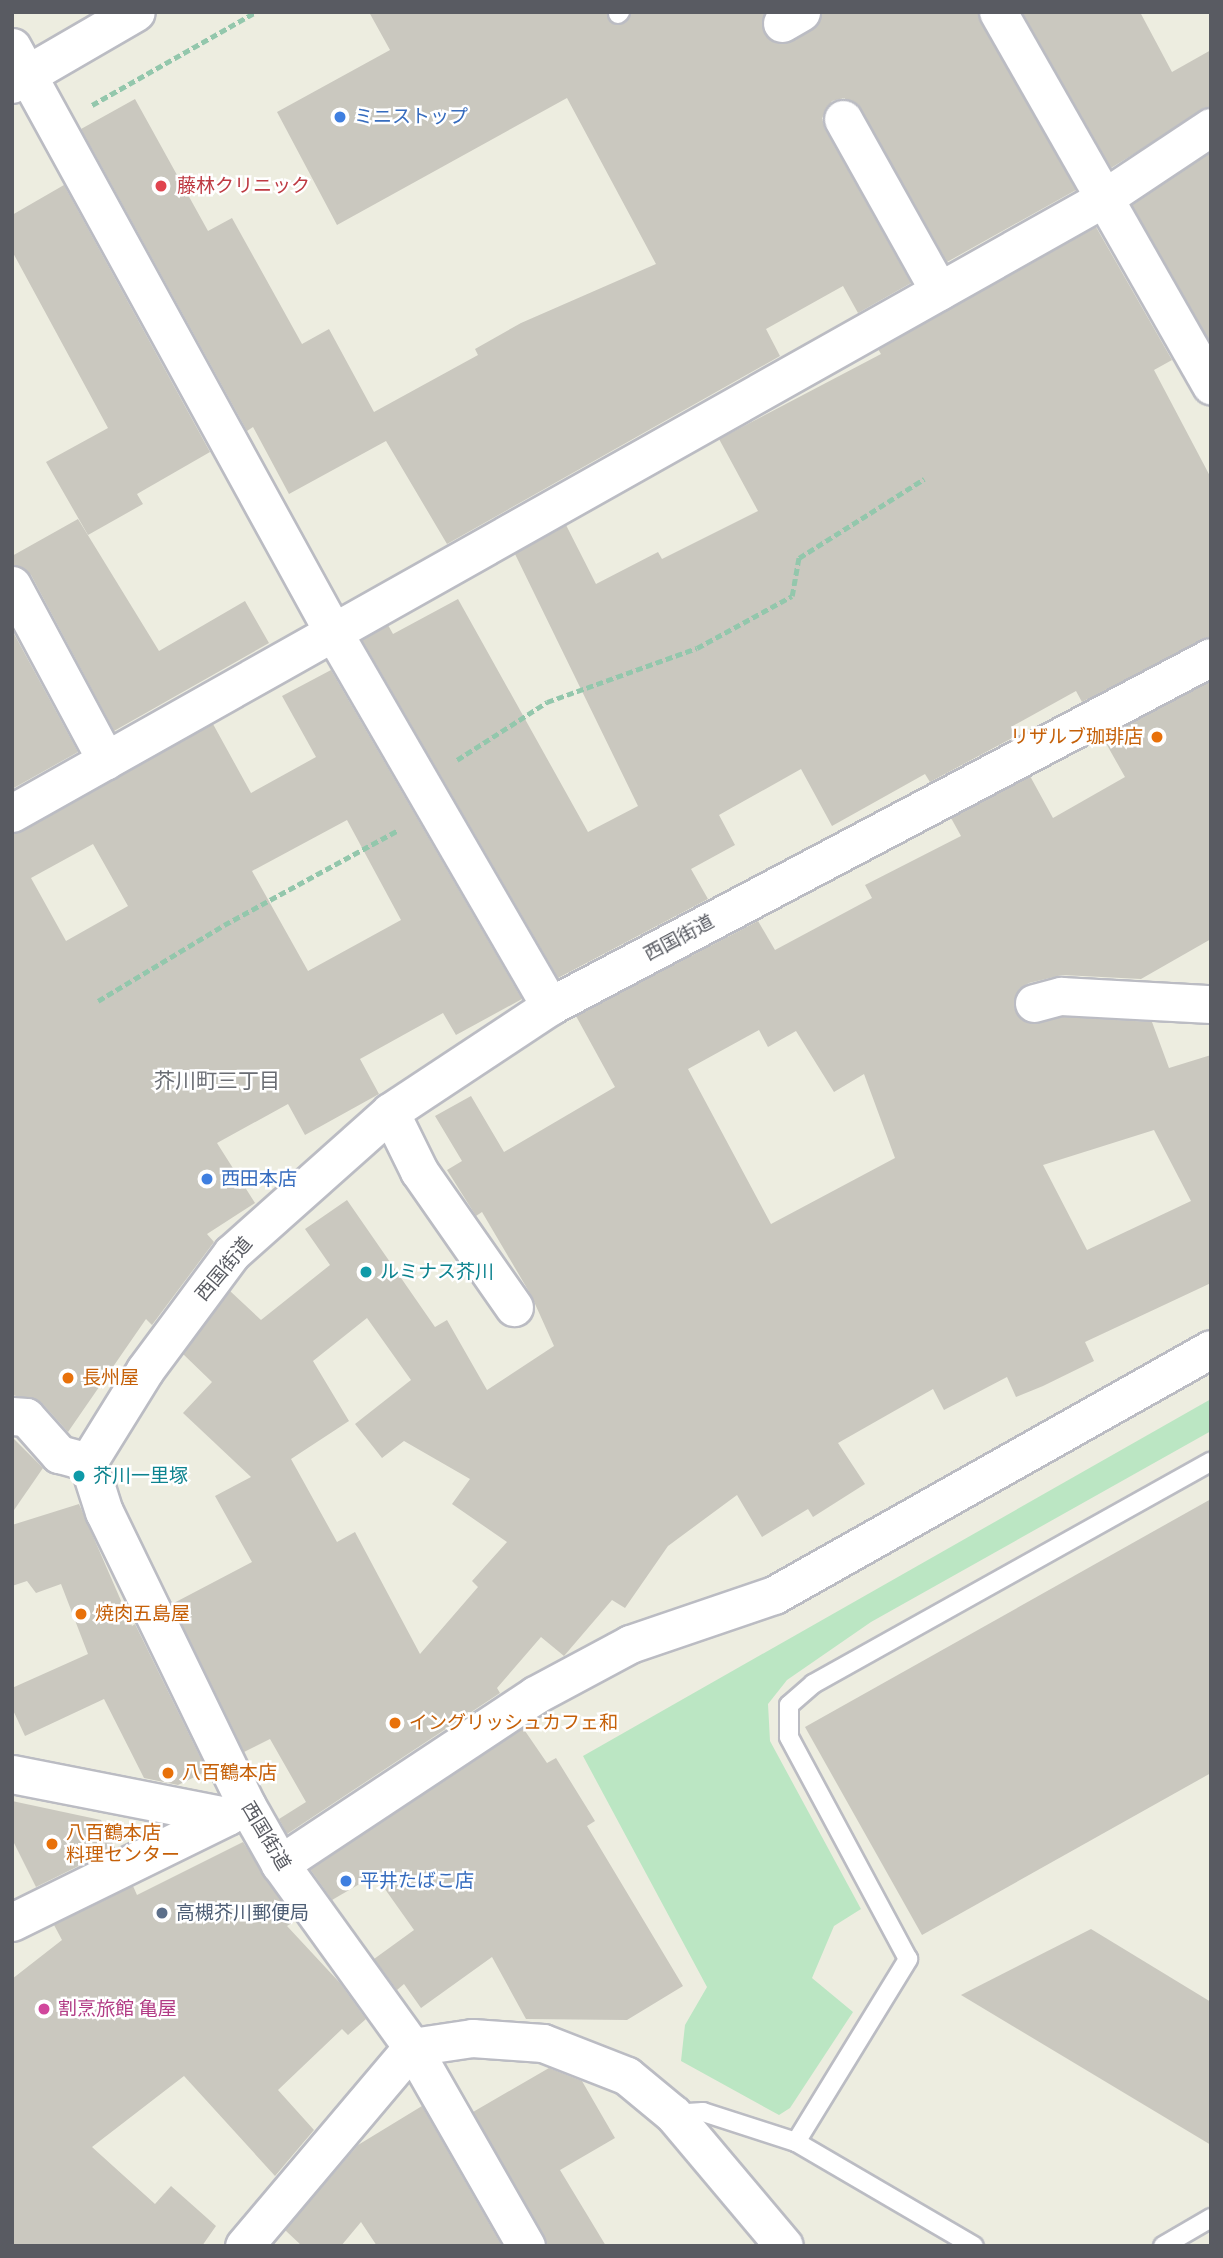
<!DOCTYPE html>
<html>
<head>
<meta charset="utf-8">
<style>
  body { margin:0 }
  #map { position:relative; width:1223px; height:2258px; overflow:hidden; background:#edede0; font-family:Roboto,"Noto Sans JP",sans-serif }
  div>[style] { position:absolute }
  .green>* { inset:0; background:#bbe6c3 }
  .building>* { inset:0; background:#cac8bf }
  .path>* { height:4.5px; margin-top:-2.25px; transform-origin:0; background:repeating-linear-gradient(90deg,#93c7ac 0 7px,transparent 0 10.5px) }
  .roads { filter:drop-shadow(2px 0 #bbbcc3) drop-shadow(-2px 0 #bbbcc3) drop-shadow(0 2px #bbbcc3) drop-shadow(0 -2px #bbbcc3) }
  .lane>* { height:18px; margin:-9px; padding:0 9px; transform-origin:9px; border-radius:9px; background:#fff }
  .street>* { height:37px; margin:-18.5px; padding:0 18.5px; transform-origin:18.5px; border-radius:18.5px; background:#fff }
  .secondary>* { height:38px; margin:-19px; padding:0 19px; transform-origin:19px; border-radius:19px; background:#fff }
  .dots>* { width:19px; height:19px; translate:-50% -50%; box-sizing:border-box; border:4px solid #fff; border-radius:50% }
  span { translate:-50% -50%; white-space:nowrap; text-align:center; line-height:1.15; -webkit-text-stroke:5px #fff; paint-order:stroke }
  .shop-label { font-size:19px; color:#366cbe }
  .left { translate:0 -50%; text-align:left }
  .health-label { font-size:19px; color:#be3a42 }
  .food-label { font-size:19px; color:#c56008 }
  .right { translate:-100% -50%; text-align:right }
  .street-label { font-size:19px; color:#595b62 }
  .culture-label { font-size:19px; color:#0d838f }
  .service-label { font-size:19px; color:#4e5e75 }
  .hotel-label { font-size:19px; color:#b23c85 }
  .neighbourhood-label { font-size:21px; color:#6a6d74 }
  .frame { position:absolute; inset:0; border:14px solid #595b62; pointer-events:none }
</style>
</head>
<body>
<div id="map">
  <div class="green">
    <i style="clip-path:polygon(1211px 1399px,1211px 1431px,871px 1622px,787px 1680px,768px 1704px,770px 1741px,861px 1909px,834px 1926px,812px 1978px,853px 2012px,790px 2108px,779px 2115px,681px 2061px,685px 2025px,707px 1987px,583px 1756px)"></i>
  </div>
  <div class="building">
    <i style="clip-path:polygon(369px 12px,607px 12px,616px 25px,626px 22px,631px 12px,764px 12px,764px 33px,781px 44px,812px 30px,822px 12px,977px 12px,1076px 190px,947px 262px,861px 109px,844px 98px,832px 101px,822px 118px,825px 129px,911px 283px,858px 313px,843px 286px,766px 329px,780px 356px,447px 544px,386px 441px,289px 494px,253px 427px,247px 431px,81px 129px,135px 99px,208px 231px,232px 218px,302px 344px,329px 329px,374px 412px,478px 355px,475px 349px,521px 323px,656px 264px,567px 98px,337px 225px,277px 112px,390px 50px)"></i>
    <i style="clip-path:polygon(1022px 12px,1140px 12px,1172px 72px,1211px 50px,1211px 106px,1111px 168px)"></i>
    <i style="clip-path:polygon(1211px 152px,1211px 339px,1209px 340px,1132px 205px)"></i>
    <i style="clip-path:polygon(64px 185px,210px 452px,137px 494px,143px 504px,88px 535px,46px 462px,108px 428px,12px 251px,12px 215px)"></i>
    <i style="clip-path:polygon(1096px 227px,1172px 360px,1154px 370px,1211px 478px,1211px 636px,1082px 702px,1076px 691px,1011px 727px,1016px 736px,930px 782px,925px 774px,832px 826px,801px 769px,719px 815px,735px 845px,691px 869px,708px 899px,558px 978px,362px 640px,388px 625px,393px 634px,458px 599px,588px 832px,638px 806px,515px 554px,566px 525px,596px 584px,658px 552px,662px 559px,758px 511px,719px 439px,881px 354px,878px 349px)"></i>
    <i style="clip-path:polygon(78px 519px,159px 651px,245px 601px,269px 643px,114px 731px,31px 575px,12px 564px,12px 556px)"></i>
    <i style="clip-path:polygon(12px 630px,78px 752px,12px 789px)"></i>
    <i style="clip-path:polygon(evenodd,331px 670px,522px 999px,456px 1035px,443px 1013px,360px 1059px,379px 1094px,305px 1135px,288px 1104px,217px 1143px,255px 1203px,207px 1234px,214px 1242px,152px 1325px,146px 1319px,68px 1432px,41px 1402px,12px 1395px,12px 834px,213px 724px,251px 793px,316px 757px,282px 696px,331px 670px,347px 820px,401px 920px,308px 971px,252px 871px,347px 820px,331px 670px,93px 844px,128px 906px,66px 941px,31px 878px,93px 844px)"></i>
    <i style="clip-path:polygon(evenodd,1211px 681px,1211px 939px,1141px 979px,1062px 975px,1029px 983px,1019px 989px,1014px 1008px,1029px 1023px,1063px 1017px,1152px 1022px,1169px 1068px,1211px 1055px,1211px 1283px,1085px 1342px,1094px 1361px,1043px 1386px,1016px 1397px,1007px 1377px,944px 1410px,933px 1389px,838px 1443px,865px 1484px,813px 1517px,808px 1509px,762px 1537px,737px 1495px,668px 1546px,625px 1608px,612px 1600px,564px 1656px,541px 1637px,497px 1688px,500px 1693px,287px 1834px,279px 1819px,306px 1802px,270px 1739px,244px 1752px,172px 1604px,252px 1562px,215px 1496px,251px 1477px,183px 1413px,212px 1382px,183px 1354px,230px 1291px,261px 1320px,330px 1265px,305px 1229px,347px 1200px,435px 1327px,447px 1320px,487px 1390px,554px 1346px,531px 1295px,482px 1212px,476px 1216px,447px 1170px,462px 1161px,435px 1116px,471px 1096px,504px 1152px,615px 1087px,576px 1016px,758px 921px,775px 950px,872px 898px,865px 885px,961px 836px,951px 818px,1030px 776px,1053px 818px,1125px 777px,1103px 738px,1211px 681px,759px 1030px,768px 1047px,796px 1031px,834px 1092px,864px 1074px,895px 1158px,771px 1224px,688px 1069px,759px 1030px,1211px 681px,1154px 1130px,1191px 1201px,1087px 1250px,1043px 1165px,1154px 1130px,1211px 681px,367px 1318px,411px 1380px,355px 1424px,382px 1458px,404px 1441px,470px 1479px,452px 1504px,507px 1542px,472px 1581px,478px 1587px,420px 1654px,355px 1532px,337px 1542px,291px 1459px,349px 1421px,313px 1361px,367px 1318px)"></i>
    <i style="clip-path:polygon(12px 1437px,43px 1468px,12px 1513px)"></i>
    <i style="clip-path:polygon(1211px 1499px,1211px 1773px,922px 1935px,805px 1727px)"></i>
    <i style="clip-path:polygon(79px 1504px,132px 1626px,135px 1624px,207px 1771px,178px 1785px,144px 1778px,104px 1699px,25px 1736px,12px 1708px,12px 1688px,88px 1654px,61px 1584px,36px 1593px,27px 1581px,12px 1586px,12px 1525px)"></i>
    <i style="clip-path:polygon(523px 1728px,547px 1763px,556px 1758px,595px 1821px,587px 1826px,683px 1986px,627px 2020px,526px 2019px,492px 1957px,421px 2008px,404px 1984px,397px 1990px,374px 1959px,414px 1930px,375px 1875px,332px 1900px,310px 1869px)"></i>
    <i style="clip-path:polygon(12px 1801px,101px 1820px,115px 1848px,36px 1887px,12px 1839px)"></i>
    <i style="clip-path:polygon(243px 1842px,295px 1921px,287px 1926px,340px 1983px,366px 2019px,348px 2035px,342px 2029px,278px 2090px,314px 2130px,275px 2176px,184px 2076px,92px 2147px,155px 2204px,171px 2186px,216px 2226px,202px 2246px,12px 2246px,12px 1979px,62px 1940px,54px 1925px,133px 1886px,137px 1895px)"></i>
    <i style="clip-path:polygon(1091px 1929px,1211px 2002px,1211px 2145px,961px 1995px)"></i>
    <i style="clip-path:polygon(549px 2068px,582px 2081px,615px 2138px,560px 2170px,606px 2246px,547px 2246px,473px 2112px)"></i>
    <i style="clip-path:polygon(422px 2106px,502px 2246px,377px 2246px,361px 2222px,341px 2246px,302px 2246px,285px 2230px,358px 2145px)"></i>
  </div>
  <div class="path">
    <i style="left:92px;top:105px;width:189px;rotate:-29.6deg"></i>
    <i style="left:457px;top:760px;width:107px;rotate:-32.8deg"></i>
    <i style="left:547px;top:702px;width:159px;rotate:-19.8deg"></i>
    <i style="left:697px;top:648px;width:108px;rotate:-28.7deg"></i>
    <i style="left:792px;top:596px;width:39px;rotate:-80deg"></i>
    <i style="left:799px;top:558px;width:148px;rotate:-32.3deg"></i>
    <i style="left:98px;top:1001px;width:147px;rotate:-31.1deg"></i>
    <i style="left:224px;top:925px;width:198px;rotate:-28.6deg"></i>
  </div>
  <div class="roads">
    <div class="lane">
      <i style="left:618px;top:14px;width:3px;rotate:-45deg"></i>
      <i style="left:673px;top:2114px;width:30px;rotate:-4deg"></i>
      <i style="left:703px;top:2112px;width:98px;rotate:17.9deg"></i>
      <i style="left:796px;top:2142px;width:215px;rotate:-58.5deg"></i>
      <i style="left:908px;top:1959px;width:252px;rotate:-118.2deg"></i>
      <i style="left:789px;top:1737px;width:32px;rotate:-90deg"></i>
      <i style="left:789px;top:1705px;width:32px;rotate:-41deg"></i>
      <i style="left:813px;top:1684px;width:456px;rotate:-29.2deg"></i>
      <i style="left:796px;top:2142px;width:206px;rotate:30.3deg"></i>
      <i style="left:1163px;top:2246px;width:56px;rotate:-30.3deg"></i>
    </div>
    <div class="street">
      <i style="left:998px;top:12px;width:430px;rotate:60.3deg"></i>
      <i style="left:782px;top:23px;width:22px;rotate:-30deg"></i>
      <i style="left:12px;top:47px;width:665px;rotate:61.24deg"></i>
      <i style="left:332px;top:630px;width:435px;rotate:59.9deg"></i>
      <i style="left:843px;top:119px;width:197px;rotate:60.8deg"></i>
      <i style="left:12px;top:585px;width:199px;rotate:61.8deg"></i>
      <i style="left:12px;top:813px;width:1250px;rotate:-29.38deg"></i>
      <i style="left:1101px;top:200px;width:132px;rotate:-33.6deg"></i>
      <i style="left:1034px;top:1003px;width:28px;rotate:-15deg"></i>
      <i style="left:1061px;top:996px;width:150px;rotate:3.1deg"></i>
      <i style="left:390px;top:1112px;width:66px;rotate:63.8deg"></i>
      <i style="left:419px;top:1171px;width:166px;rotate:55.1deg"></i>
      <i style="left:12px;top:1416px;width:14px;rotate:4deg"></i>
      <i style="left:26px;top:1417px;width:50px;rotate:48.3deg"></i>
      <i style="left:59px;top:1454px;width:30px;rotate:15deg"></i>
      <i style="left:12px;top:1774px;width:219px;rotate:11.1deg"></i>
      <i style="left:227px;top:1816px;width:22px;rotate:-27deg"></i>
      <i style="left:280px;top:1864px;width:306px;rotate:-33.5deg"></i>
      <i style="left:535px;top:1695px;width:108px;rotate:-28.2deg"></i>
      <i style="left:630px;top:1644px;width:152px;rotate:-18.8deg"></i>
      <i style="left:774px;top:1595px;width:501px;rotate:-29.38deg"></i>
      <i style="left:12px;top:1922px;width:240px;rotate:-26.2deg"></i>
      <i style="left:412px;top:2047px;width:61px;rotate:-8.5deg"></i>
      <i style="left:472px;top:2038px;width:71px;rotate:4deg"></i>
      <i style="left:543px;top:2043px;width:90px;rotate:21.4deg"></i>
      <i style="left:627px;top:2076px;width:60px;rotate:39.6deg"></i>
      <i style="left:673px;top:2114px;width:172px;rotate:49.9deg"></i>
      <i style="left:244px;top:2246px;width:260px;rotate:-49.8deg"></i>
      <i style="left:526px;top:2246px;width:229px;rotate:-119.8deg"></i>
      <i style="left:412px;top:2047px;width:226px;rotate:-125.8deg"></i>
      <i style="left:280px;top:1864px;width:67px;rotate:-119.6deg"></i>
      <i style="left:247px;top:1806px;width:327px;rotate:-115.9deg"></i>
      <i style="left:104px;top:1512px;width:52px;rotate:-107.7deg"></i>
      <i style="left:88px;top:1462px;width:108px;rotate:-58.2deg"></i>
      <i style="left:145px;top:1370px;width:146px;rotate:-53.4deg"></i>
      <i style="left:232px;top:1253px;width:212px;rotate:-41.7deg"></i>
      <i style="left:390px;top:1112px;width:192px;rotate:-33.5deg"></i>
      <i style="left:550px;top:1006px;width:747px;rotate:-27.83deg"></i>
    </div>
    <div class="secondary">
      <i style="left:12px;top:84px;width:143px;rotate:-30.1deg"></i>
    </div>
  </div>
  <div class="dots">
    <i style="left:340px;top:117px;background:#3f7fe0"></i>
    <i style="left:161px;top:186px;background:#e0444e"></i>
    <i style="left:1157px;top:737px;background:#e8710a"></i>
    <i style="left:207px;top:1179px;background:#3f7fe0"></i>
    <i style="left:366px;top:1272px;background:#0f9aa8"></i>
    <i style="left:68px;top:1378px;background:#e8710a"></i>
    <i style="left:79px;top:1476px;background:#0f9aa8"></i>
    <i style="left:81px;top:1614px;background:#e8710a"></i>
    <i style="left:395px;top:1723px;background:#e8710a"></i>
    <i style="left:168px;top:1773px;background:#e8710a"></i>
    <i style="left:52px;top:1844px;background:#e8710a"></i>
    <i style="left:346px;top:1881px;background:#3f7fe0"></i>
    <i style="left:162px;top:1913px;background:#5c6f8a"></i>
    <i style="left:44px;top:2009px;background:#d1479c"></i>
  </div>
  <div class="shop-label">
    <span class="left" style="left:354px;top:117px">ミニストップ</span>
    <span class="left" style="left:221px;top:1179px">西田本店</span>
    <span class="left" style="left:360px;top:1881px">平井たばこ店</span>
  </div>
  <div class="health-label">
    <span class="left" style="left:177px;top:186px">藤林クリニック</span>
  </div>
  <div class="food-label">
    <span class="right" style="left:1143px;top:737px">リザルブ珈琲店</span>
    <span class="left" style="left:82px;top:1378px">長州屋</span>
    <span class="left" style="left:95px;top:1614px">焼肉五島屋</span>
    <span class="left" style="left:409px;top:1723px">イングリッシュカフェ和</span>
    <span class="left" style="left:182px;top:1773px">八百鶴本店</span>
    <span class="left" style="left:66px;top:1844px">八百鶴本店<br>料理センター</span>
  </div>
  <div class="street-label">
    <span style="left:679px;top:938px;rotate:-28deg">西国街道</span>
    <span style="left:224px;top:1269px;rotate:-50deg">西国街道</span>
    <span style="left:266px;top:1836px;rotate:59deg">西国街道</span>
  </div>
  <div class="culture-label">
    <span class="left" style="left:380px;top:1272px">ルミナス芥川</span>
    <span class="left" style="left:93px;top:1476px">芥川一里塚</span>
  </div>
  <div class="service-label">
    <span class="left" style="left:176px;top:1913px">高槻芥川郵便局</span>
  </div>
  <div class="hotel-label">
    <span class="left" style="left:58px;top:2009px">割烹旅館 亀屋</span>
  </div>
  <div class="neighbourhood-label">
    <span style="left:217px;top:1081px">芥川町三丁目</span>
  </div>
  <div class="frame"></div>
</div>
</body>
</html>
